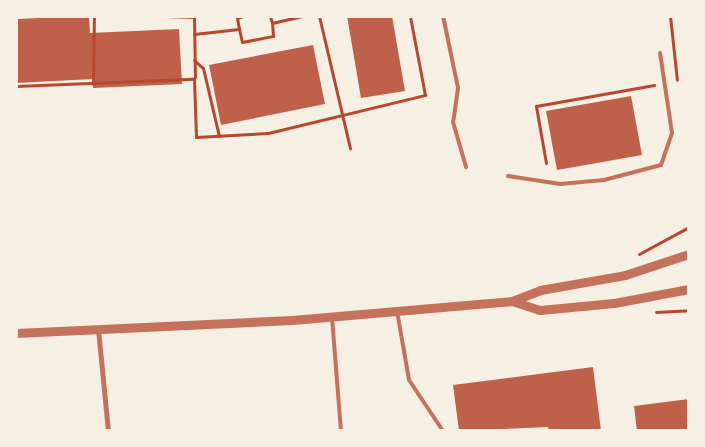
<!DOCTYPE html>
<html>
<head>
<meta charset="utf-8">
<style>
  body { margin:0 }
  #map { position:relative; width:705px; height:447px; overflow:hidden; background:#f6efe4; font-family:"PT Sans",sans-serif }
  div>[style] { position:absolute }
  .building>* { inset:0; background:#bf614a }
  .path>* { height:3px; margin:-1.5px; padding:0 1.5px; transform-origin:1.5px; border-radius:1.5px; background:#b5482f }
  .service>* { height:4px; margin:-2px; padding:0 2px; transform-origin:2px; border-radius:2px; background:#c5725c }
  .minor>* { height:5px; margin:-2.5px; padding:0 2.5px; transform-origin:2.5px; border-radius:2.5px; background:#c5725c }
  .tertiary>* { height:9px; margin:-4.5px; padding:0 4.5px; transform-origin:4.5px; border-radius:4.5px; background:#c5725c }
  span { translate:-50% -50%; white-space:nowrap; text-align:center; line-height:1.15; -webkit-text-stroke:5px #f6efe4; paint-order:stroke }
  .frame { position:absolute; inset:0; border:18px solid #f6efe4; pointer-events:none }
</style>
</head>
<body>
<div id="map">
  <div class="building">
    <i style="clip-path:polygon(89px 16px,90px 33px,179px 29px,182px 84px,93px 88px,93px 79px,16px 83px,16px 19px)"></i>
    <i style="clip-path:polygon(347px 16px,392px 16px,405px 91px,361px 98px)"></i>
    <i style="clip-path:polygon(313px 45px,325px 104px,221px 125px,209px 65px)"></i>
    <i style="clip-path:polygon(631px 96px,642px 155px,557px 170px,546px 111px)"></i>
    <i style="clip-path:polygon(593px 367px,601px 431px,549px 431px,548px 427px,459px 431px,453px 385px)"></i>
    <i style="clip-path:polygon(689px 399px,689px 431px,637px 431px,634px 406px)"></i>
  </div>
  <div class="path">
    <i style="left:166px;top:16px;width:28px;rotate:2deg"></i>
    <i style="left:194px;top:16px;width:61px;rotate:89.1deg"></i>
    <i style="left:270px;top:16px;width:7px;rotate:74deg"></i>
    <i style="left:272px;top:23px;width:32px;rotate:-13deg"></i>
    <i style="left:319px;top:16px;width:136px;rotate:76.8deg"></i>
    <i style="left:660px;top:16px;width:3px"></i>
    <i style="left:670px;top:16px;width:64px;rotate:83.8deg"></i>
    <i style="left:239px;top:29px;width:13px;rotate:77deg"></i>
    <i style="left:242px;top:42px;width:32px;rotate:-11deg"></i>
    <i style="left:273px;top:36px;width:13px;rotate:-94deg"></i>
    <i style="left:194px;top:34px;width:45px;rotate:-6.3deg"></i>
    <i style="left:239px;top:29px;width:11px;rotate:-100deg"></i>
    <i style="left:237px;top:18px;width:6px;rotate:-18deg"></i>
    <i style="left:194px;top:60px;width:12px;rotate:42deg"></i>
    <i style="left:203px;top:68px;width:70px;rotate:76.8deg"></i>
    <i style="left:93px;top:84px;width:68px;rotate:-89.2deg"></i>
    <i style="left:16px;top:86px;width:178px;rotate:-2.3deg"></i>
    <i style="left:194px;top:79px;width:58px;rotate:88deg"></i>
    <i style="left:196px;top:137px;width:72px;rotate:-3.2deg"></i>
    <i style="left:268px;top:133px;width:162px;rotate:-13.6deg"></i>
    <i style="left:425px;top:95px;width:80px;rotate:-100.8deg"></i>
    <i style="left:546px;top:163px;width:58px;rotate:-100deg"></i>
    <i style="left:536px;top:106px;width:120px;rotate:-10.1deg"></i>
    <i style="left:639px;top:254px;width:57px;rotate:-28.4deg"></i>
    <i style="left:656px;top:312px;width:33px;rotate:-3deg"></i>
  </div>
  <div class="service">
    <i style="left:443px;top:16px;width:74px;rotate:78.2deg"></i>
    <i style="left:458px;top:88px;width:34px;rotate:98deg"></i>
    <i style="left:453px;top:122px;width:47px;rotate:73.9deg"></i>
    <i style="left:508px;top:176px;width:53px;rotate:8.7deg"></i>
    <i style="left:560px;top:184px;width:44px;rotate:-5.2deg"></i>
    <i style="left:604px;top:180px;width:59px;rotate:-14.7deg"></i>
    <i style="left:661px;top:165px;width:34px;rotate:-71deg"></i>
    <i style="left:672px;top:133px;width:81px;rotate:-98.5deg"></i>
    <i style="left:397px;top:311px;width:70px;rotate:80.1deg"></i>
    <i style="left:409px;top:380px;width:61px;rotate:56.3deg"></i>
    <i style="left:332px;top:317px;width:114px;rotate:85.5deg"></i>
  </div>
  <div class="minor">
    <i style="left:98px;top:329px;width:102px;rotate:84.4deg"></i>
  </div>
  <div class="tertiary">
    <i style="left:512px;top:301px;width:29px;rotate:18deg"></i>
    <i style="left:540px;top:310px;width:74px;rotate:-5.4deg"></i>
    <i style="left:614px;top:303px;width:76px;rotate:-10.6deg"></i>
    <i style="left:16px;top:333px;width:276px;rotate:-2.7deg"></i>
    <i style="left:292px;top:320px;width:221px;rotate:-4.9deg"></i>
    <i style="left:512px;top:301px;width:30px;rotate:-21deg"></i>
    <i style="left:540px;top:290px;width:86px;rotate:-10deg"></i>
    <i style="left:625px;top:275px;width:67px;rotate:-18.2deg"></i>
  </div>
  <div class="frame"></div>
</div>
</body>
</html>
